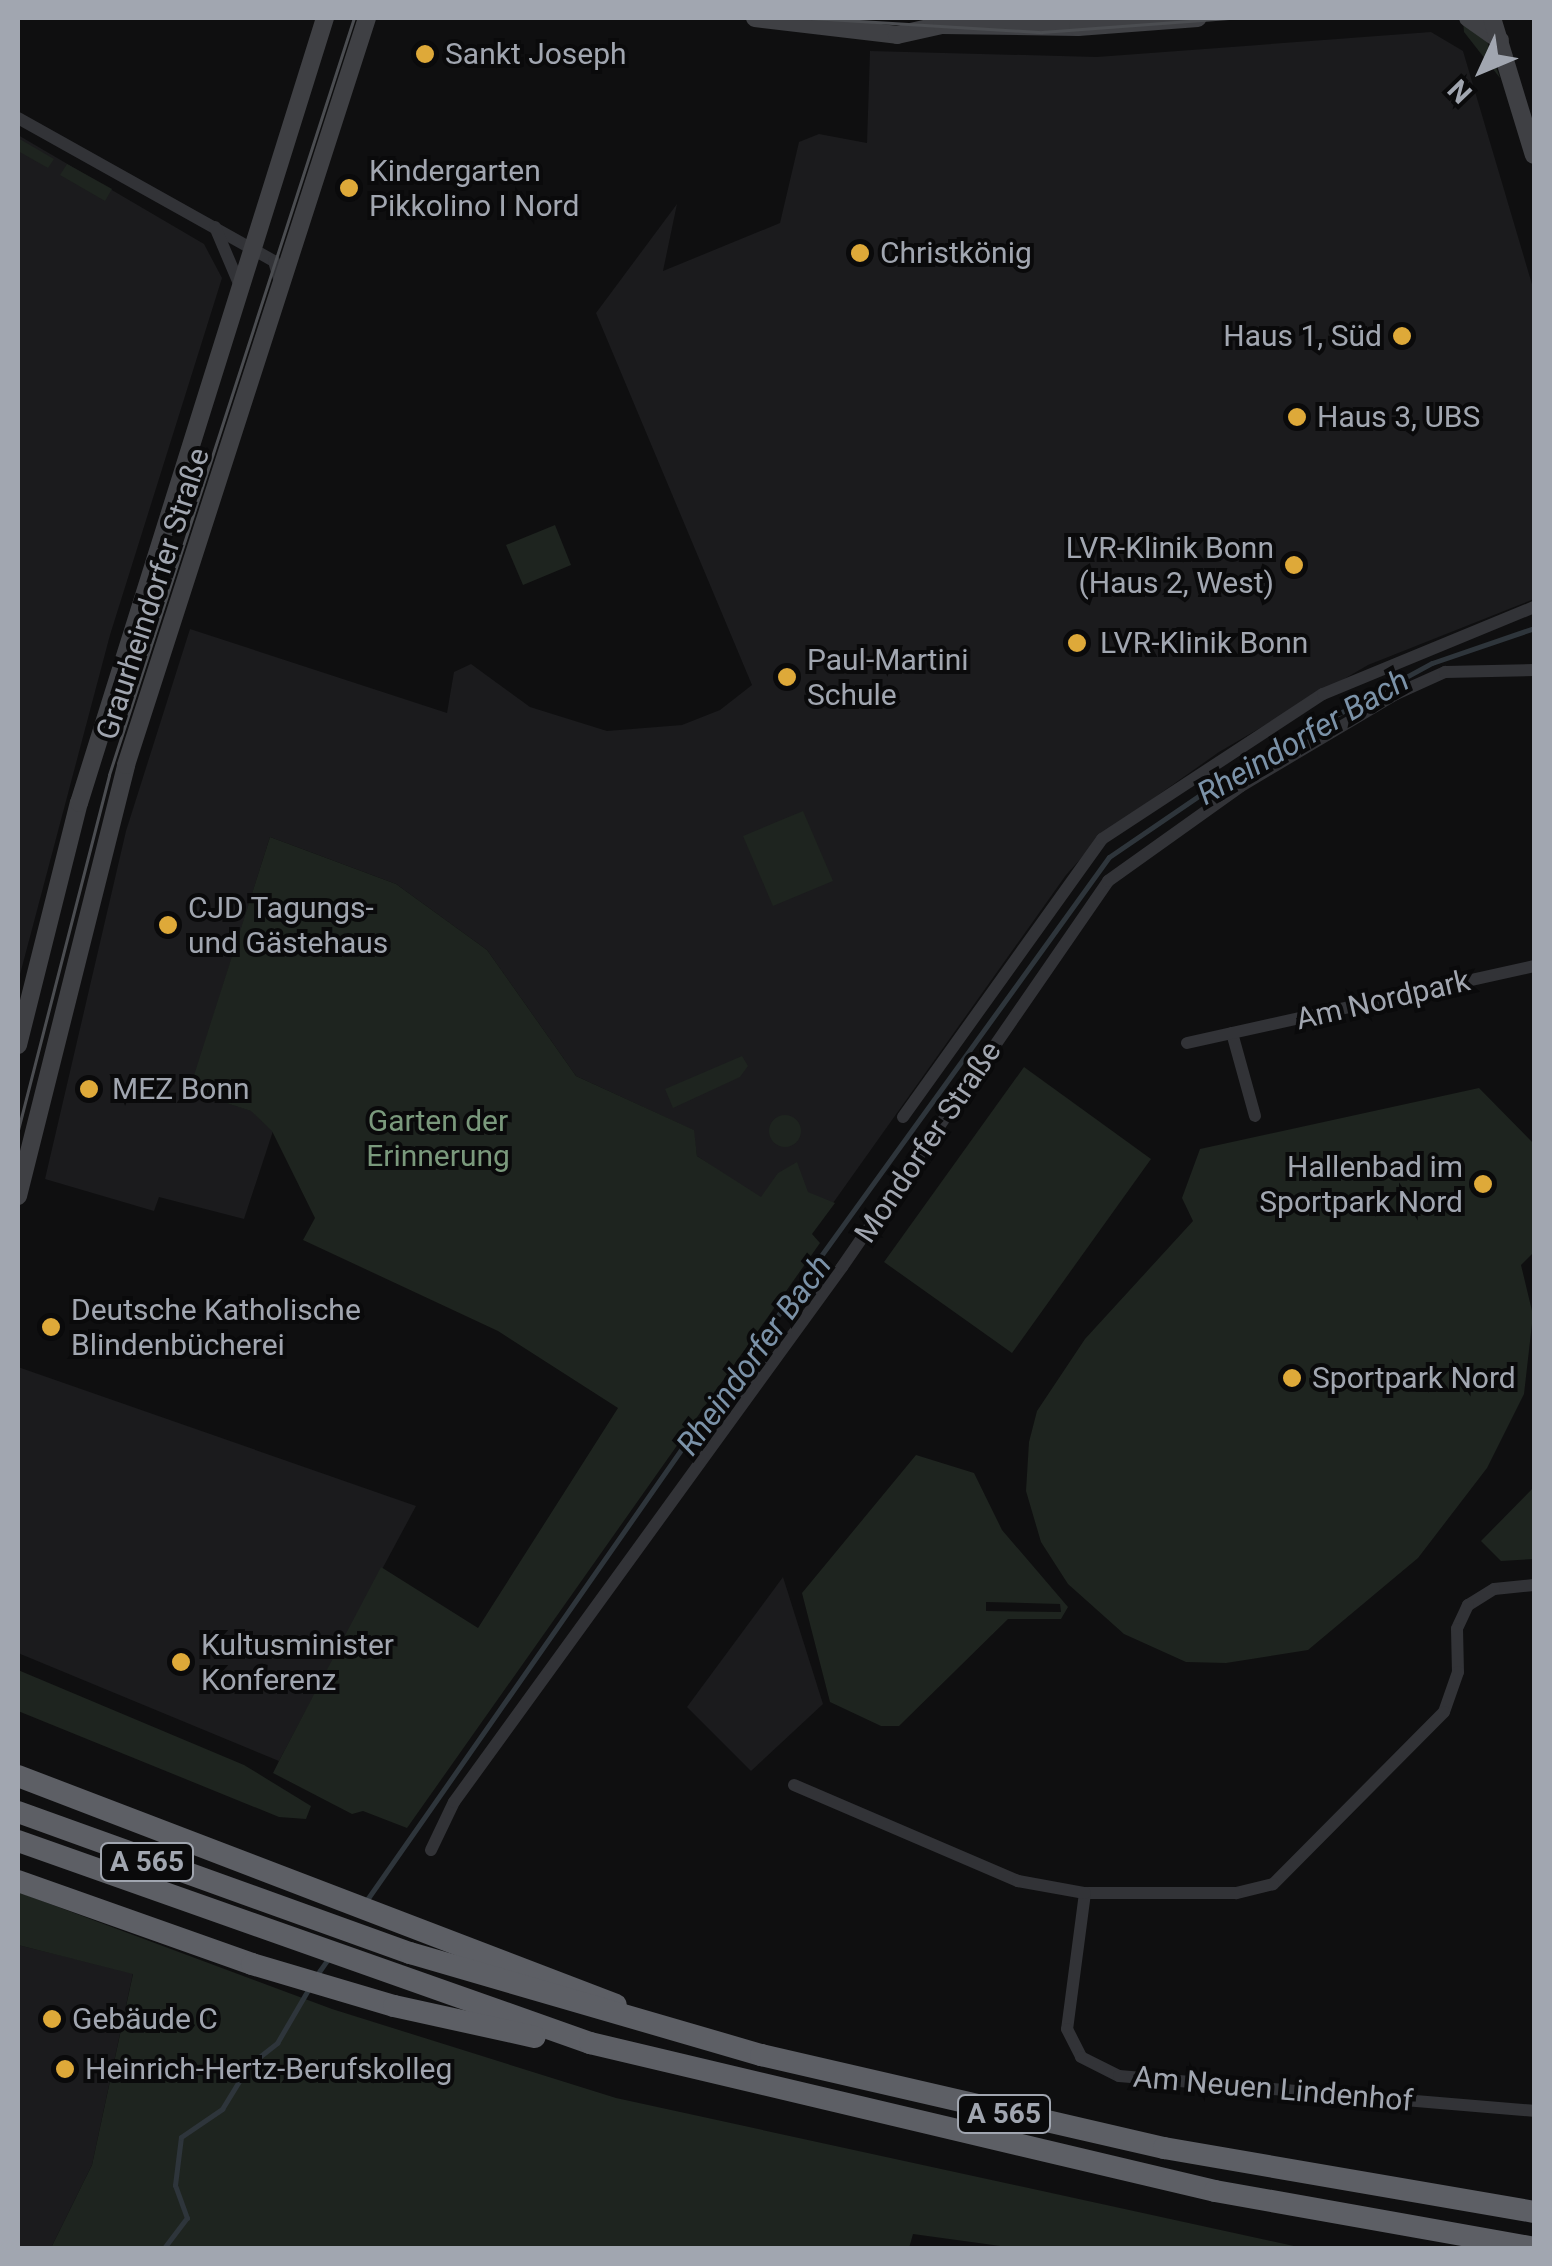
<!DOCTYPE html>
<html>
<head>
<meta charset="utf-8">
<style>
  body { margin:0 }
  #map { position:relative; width:1552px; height:2266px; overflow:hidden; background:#0f0f10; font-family:Roboto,sans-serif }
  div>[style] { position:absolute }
  .built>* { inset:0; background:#1b1b1d }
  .green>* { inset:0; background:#1e241f }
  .round { border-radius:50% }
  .stream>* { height:5px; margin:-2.5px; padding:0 2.5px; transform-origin:2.5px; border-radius:2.5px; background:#2e353b }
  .minor>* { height:12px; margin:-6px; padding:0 6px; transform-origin:6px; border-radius:6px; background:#323337 }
  .secondary>* { height:18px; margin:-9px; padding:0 9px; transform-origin:9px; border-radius:9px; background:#3f4044 }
  .motorway>* { height:22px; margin:-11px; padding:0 11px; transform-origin:11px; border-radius:11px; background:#5d5f65 }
  .tram>* { height:2.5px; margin:-1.25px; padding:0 1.25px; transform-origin:1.25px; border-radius:1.25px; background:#4b4d51 }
  .dots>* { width:28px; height:28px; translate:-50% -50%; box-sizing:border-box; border:5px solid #0a0a0b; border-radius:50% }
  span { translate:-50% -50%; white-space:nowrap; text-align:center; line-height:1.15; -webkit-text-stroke:8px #0a0a0b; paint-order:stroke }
  .shield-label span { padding:2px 8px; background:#0a0a0b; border:2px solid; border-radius:8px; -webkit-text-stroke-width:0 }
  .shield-label { font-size:28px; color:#a1a6b0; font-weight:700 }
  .poi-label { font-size:30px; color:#a1a6b0 }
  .left { translate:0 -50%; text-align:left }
  .right { translate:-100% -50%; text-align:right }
  .street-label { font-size:30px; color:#a1a6b0 }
  .park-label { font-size:30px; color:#7a997c }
  .water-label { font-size:32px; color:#7b92a8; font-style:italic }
  .frame { position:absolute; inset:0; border:20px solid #a1a6b0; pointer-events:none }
  .north { position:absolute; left:1432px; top:20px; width:100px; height:100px; -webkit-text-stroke:8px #0a0a0b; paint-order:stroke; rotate:226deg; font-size:28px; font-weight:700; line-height:40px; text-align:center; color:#a1a6b0 }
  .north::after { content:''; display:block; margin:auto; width:35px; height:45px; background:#a1a6b0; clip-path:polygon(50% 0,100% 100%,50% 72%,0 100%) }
</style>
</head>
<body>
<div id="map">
  <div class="built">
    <i style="clip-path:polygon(1431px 32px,1463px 51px,1534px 291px,1534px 599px,1368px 665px,1219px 752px,1103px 834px,1066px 875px,811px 1234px,697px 1156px,693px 1130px,576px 1076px,487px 950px,396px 884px,270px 837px,190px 1091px,252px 1111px,273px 1131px,244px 1219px,159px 1197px,154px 1211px,45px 1179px,126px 831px,190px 629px,447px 713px,454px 672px,471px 664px,530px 707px,607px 731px,682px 725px,720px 710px,752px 685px,596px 313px,677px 204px,663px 271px,780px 223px,799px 142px,819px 134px,867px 143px,870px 51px,1097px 57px)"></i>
    <i style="clip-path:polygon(18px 135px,204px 244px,222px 278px,110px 635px,18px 982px)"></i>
    <i style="clip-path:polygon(18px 1367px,416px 1506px,279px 1761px,18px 1653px)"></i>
    <i style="clip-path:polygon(783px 1577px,823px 1704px,751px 1771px,687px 1707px)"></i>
    <i style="clip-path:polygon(18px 1945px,133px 1973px,92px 2165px,51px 2248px,18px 2248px)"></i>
  </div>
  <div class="green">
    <i style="clip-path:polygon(1463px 20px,1487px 41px,1500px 78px,1464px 32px)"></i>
    <i style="clip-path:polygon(18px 138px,54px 159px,48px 168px,18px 151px)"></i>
    <i style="clip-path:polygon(67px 164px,112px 189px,105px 201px,60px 175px)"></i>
    <i style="clip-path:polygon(555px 525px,571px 565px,523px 585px,506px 545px)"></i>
    <i style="clip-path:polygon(803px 811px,833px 881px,773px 906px,743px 836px)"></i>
    <i style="clip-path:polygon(270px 837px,396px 884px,487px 950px,576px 1076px,694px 1130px,697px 1156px,761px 1197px,778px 1173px,797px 1162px,808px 1192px,835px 1203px,812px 1234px,820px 1243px,407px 1828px,363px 1811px,352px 1814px,273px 1773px,279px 1761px,381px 1567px,478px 1628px,618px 1408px,498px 1331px,303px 1240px,315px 1218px,272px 1131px,251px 1111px,189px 1091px)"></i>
    <i style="clip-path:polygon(742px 1056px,748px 1066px,740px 1077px,673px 1108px,665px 1089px)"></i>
    <i style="clip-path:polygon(1024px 1067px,1151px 1159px,1012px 1353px,884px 1262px)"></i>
    <i style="clip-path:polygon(1479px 1088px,1534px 1144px,1534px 1252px,1521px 1265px,1533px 1315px,1524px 1394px,1487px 1468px,1418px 1558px,1308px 1650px,1226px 1663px,1186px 1662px,1124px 1634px,1068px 1584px,1041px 1542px,1026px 1491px,1029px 1442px,1037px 1411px,1085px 1339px,1193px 1221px,1182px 1198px,1200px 1149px)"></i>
    <i class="round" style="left:769px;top:1115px;width:32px;height:32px"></i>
    <i style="clip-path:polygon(evenodd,916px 1455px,974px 1473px,1002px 1530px,1068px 1607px,1061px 1619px,1008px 1619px,899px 1726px,881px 1726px,830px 1702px,802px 1593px,916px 1455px,986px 1602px,1060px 1604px,1061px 1612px,986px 1611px,986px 1602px)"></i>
    <i style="clip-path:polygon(1534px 1487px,1534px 1559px,1501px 1561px,1481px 1541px)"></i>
    <i style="clip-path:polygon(18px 1670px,244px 1765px,311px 1806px,306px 1819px,279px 1817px,18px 1711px)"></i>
    <i style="clip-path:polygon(18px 1892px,332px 2009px,616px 2098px,1303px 2248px,1015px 2248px,913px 2234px,909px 2248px,51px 2248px,92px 2165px,133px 1974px,18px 1945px)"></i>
  </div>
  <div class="stream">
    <i style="left:366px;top:1901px;width:557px;rotate:-55.08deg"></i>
    <i style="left:685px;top:1444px;width:724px;rotate:-54.16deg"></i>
    <i style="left:1109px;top:857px;width:160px;rotate:-34.3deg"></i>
    <i style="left:1241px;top:767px;width:217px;rotate:-28.6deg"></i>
    <i style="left:1432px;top:663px;width:108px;rotate:-18.9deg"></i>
    <i style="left:316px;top:1976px;width:24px;rotate:-55deg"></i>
    <i style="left:164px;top:2248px;width:38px;rotate:-53deg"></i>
    <i style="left:187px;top:2218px;width:35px;rotate:-110deg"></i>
    <i style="left:175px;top:2185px;width:48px;rotate:-82.9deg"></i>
    <i style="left:181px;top:2137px;width:50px;rotate:-34.3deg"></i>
    <i style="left:222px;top:2109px;width:52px;rotate:-58.5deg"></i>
    <i style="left:249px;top:2065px;width:36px;rotate:-38deg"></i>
    <i style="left:277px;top:2043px;width:61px;rotate:-59.7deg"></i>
  </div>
  <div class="minor">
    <i style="left:18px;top:118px;width:293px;rotate:29.2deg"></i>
    <i style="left:274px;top:261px;width:19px;rotate:74deg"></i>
    <i style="left:215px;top:227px;width:64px;rotate:67deg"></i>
    <i style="left:1232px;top:1033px;width:86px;rotate:74.5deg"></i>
    <i style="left:1187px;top:1043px;width:355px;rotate:-12.5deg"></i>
    <i style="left:903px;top:1117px;width:342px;rotate:-54.4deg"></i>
    <i style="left:1102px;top:839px;width:264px;rotate:-33.3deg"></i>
    <i style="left:1323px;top:694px;width:228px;rotate:-22.4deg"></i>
    <i style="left:1534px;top:1585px;width:40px;rotate:174.3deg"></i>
    <i style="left:1494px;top:1589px;width:31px;rotate:148deg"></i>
    <i style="left:1468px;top:1605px;width:26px;rotate:115deg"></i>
    <i style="left:1457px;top:1629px;width:43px;rotate:88.7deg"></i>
    <i style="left:1458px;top:1672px;width:42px;rotate:109.3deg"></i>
    <i style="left:1444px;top:1712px;width:243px;rotate:134.8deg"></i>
    <i style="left:1273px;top:1884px;width:38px;rotate:166deg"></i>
    <i style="left:1236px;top:1893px;width:151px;rotate:180deg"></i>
    <i style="left:1085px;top:1893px;width:137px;rotate:97.5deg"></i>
    <i style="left:1067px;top:2029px;width:31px;rotate:63deg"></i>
    <i style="left:1081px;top:2057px;width:42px;rotate:26.6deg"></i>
    <i style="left:1119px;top:2076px;width:416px;rotate:4.8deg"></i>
    <i style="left:794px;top:1785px;width:244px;rotate:23.2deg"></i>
    <i style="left:1018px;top:1881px;width:68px;rotate:10.2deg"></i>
    <i style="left:431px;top:1850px;width:53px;rotate:-64.4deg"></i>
    <i style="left:454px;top:1802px;width:661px;rotate:-54.05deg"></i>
    <i style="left:842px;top:1267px;width:469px;rotate:-55.4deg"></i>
    <i style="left:1108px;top:881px;width:163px;rotate:-35.5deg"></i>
    <i style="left:1241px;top:786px;width:180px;rotate:-30.7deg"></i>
    <i style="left:1396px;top:694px;width:54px;rotate:-24.2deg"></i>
    <i style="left:1445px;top:672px;width:89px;rotate:-1.3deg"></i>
  </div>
  <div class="secondary">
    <i style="left:755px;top:18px;width:143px;rotate:6.8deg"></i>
    <i style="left:897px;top:35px;width:46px;rotate:-12.5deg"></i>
    <i style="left:942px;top:25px;width:136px;rotate:0.8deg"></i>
    <i style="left:1078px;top:27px;width:120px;rotate:-4.3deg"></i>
    <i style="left:1468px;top:18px;width:39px;rotate:35deg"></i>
    <i style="left:1492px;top:18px;width:143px;rotate:73deg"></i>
    <i style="left:18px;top:1045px;width:250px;rotate:-75.9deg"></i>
    <i style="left:79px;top:803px;width:823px;rotate:-72.6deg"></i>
    <i style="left:18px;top:1196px;width:444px;rotate:-75.9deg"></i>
    <i style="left:126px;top:765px;width:785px;rotate:-72.12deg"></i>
  </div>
  <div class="motorway">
    <i style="left:18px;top:1776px;width:640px;rotate:20.95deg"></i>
    <i style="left:18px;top:1812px;width:417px;rotate:19.8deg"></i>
    <i style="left:410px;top:1953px;width:366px;rotate:16.2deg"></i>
    <i style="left:761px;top:2055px;width:414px;rotate:13deg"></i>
    <i style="left:1164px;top:2148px;width:375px;rotate:9.8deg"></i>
    <i style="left:18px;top:1841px;width:607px;rotate:19.45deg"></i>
    <i style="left:590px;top:2043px;width:642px;rotate:13.32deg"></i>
    <i style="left:1215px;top:2191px;width:324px;rotate:10.1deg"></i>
    <i style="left:18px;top:1881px;width:248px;rotate:19.5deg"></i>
    <i style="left:252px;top:1964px;width:148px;rotate:16.5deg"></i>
    <i style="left:394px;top:2006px;width:144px;rotate:12.4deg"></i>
  </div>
  <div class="tram">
    <i style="left:811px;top:18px;width:231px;rotate:3.5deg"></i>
    <i style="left:1042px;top:32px;width:187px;rotate:-4.3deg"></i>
    <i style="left:18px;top:1130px;width:366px;rotate:-75.6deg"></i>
    <i style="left:109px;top:775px;width:796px;rotate:-72.07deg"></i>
  </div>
  <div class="dots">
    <i style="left:425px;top:54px;background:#dea939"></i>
    <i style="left:349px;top:188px;background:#dea939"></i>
    <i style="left:860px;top:253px;background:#dea939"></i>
    <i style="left:1402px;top:336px;background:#dea939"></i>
    <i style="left:1297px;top:417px;background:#dea939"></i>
    <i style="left:1294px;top:565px;background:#dea939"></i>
    <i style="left:1077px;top:643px;background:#dea939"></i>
    <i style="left:787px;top:677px;background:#dea939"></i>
    <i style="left:168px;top:925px;background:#dea939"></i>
    <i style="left:89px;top:1089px;background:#dea939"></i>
    <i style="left:1483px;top:1184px;background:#dea939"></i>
    <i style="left:51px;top:1327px;background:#dea939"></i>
    <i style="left:1292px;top:1378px;background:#dea939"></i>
    <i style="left:181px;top:1662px;background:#dea939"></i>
    <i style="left:52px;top:2019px;background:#dea939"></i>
    <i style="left:65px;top:2069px;background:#dea939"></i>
  </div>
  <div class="shield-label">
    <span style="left:147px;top:1862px">A 565</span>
    <span style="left:1004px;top:2114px">A 565</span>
  </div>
  <div class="poi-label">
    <span class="left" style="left:445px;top:54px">Sankt Joseph</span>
    <span class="left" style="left:369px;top:188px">Kindergarten<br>Pikkolino I Nord</span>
    <span class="left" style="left:880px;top:253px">Christkönig</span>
    <span class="right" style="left:1382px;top:336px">Haus 1, Süd</span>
    <span class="left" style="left:1317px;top:417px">Haus 3, UBS</span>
    <span class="right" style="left:1274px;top:565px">LVR-Klinik Bonn<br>(Haus 2, West)</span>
    <span class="left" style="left:1100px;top:643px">LVR-Klinik Bonn</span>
    <span class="left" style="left:807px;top:677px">Paul-Martini<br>Schule</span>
    <span class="left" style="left:188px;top:925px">CJD Tagungs-<br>und Gästehaus</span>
    <span class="left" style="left:112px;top:1089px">MEZ Bonn</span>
    <span class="right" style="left:1463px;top:1184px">Hallenbad im<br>Sportpark Nord</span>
    <span class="left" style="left:71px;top:1327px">Deutsche Katholische<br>Blindenbücherei</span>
    <span class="left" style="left:1312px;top:1378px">Sportpark Nord</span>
    <span class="left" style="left:201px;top:1662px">Kultusminister<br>Konferenz</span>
    <span class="left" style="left:72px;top:2019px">Gebäude C</span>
    <span class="left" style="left:85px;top:2069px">Heinrich-Hertz-Berufskolleg</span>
  </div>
  <div class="street-label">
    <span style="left:153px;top:594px;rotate:-72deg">Graurheindorfer Straße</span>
    <span style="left:1383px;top:1000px;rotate:-13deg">Am Nordpark</span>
    <span style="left:928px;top:1142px;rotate:-56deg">Mondorfer Straße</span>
    <span style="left:1273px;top:2089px;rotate:5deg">Am Neuen Lindenhof</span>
  </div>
  <div class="park-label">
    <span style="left:438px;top:1138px">Garten der<br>Erinnerung</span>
  </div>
  <div class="water-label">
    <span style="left:1303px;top:737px;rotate:-30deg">Rheindorfer Bach</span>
    <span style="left:754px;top:1355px;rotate:-54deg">Rheindorfer Bach</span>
  </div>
  <div class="frame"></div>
  <div class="north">N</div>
</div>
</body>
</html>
